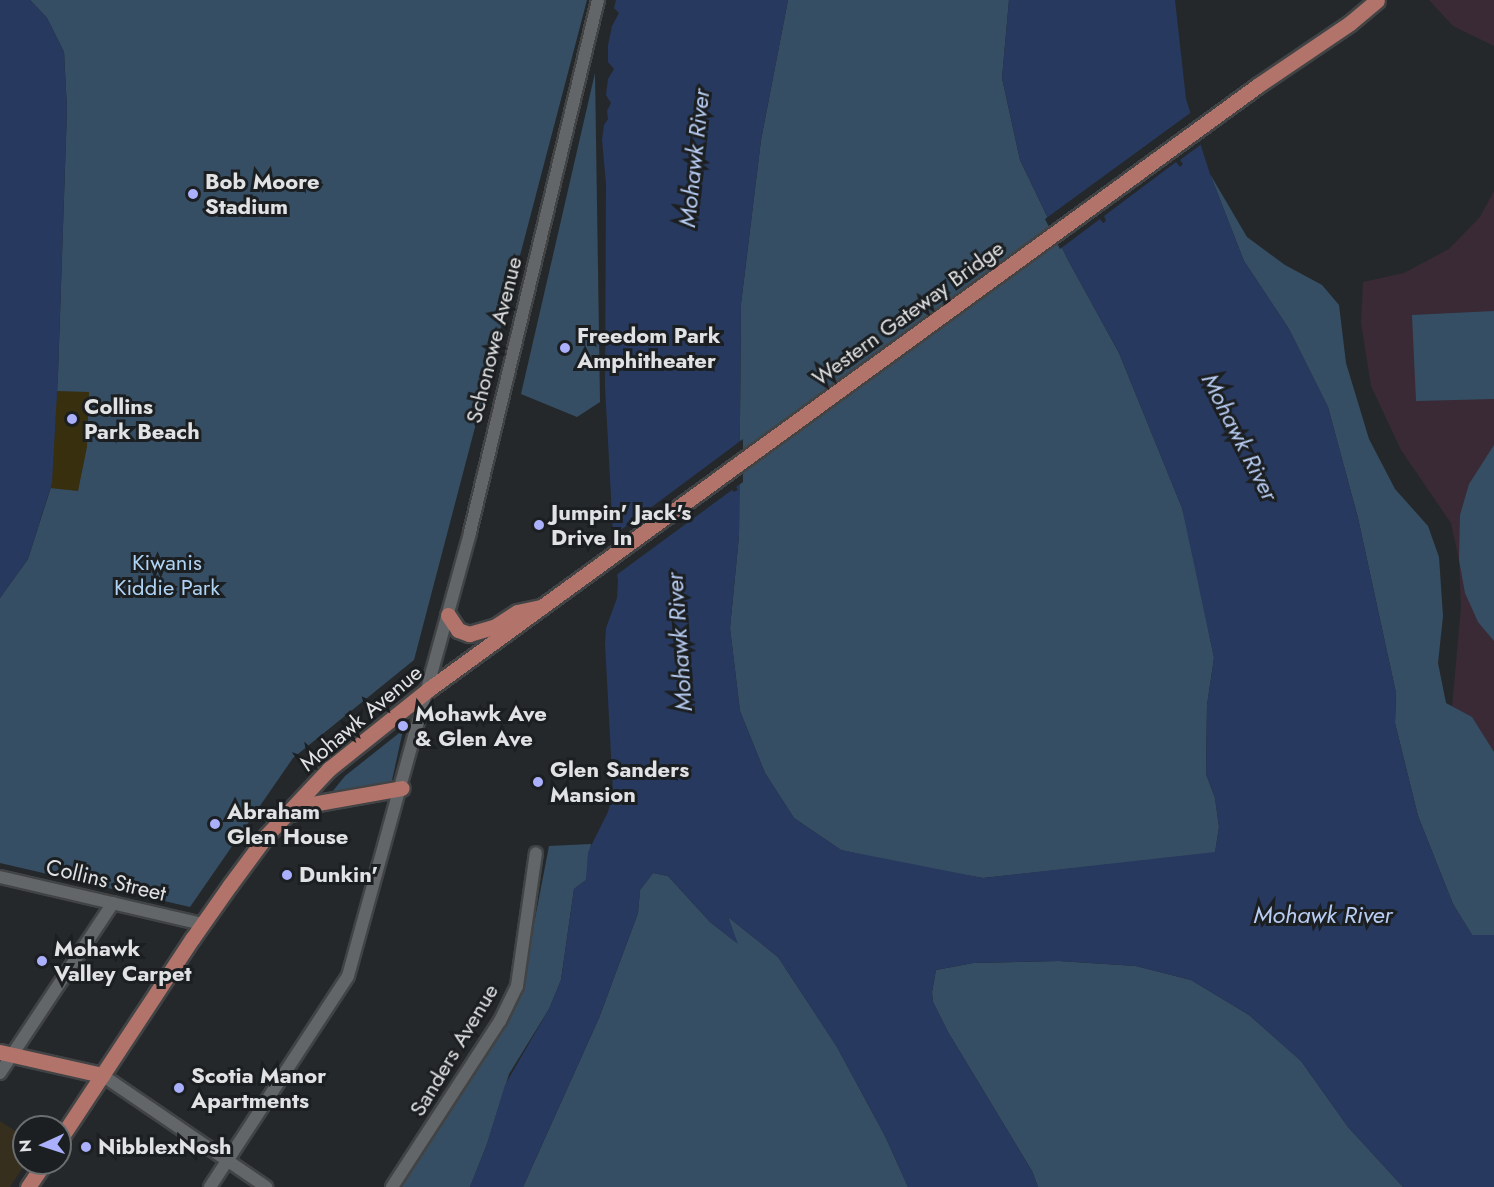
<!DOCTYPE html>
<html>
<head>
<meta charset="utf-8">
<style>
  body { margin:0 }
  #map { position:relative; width:1494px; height:1187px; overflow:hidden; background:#25282b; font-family:Jost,sans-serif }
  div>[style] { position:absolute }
  .commercial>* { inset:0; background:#362f1e }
  .education>* { inset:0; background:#392a36 }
  .green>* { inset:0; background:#354e64 }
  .sand>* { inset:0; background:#372f0e }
  .water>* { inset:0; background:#27395e }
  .pier>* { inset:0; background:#25282b }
  .roads { filter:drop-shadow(2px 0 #414345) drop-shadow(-2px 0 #414345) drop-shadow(0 2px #414345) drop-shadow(0 -2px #414345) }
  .minor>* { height:12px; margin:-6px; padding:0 6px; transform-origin:6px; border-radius:6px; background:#626669 }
  .major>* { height:15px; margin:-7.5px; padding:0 7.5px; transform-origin:7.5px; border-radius:7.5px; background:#b2746a }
  .dots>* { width:16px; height:16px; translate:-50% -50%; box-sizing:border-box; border:3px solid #1c1f21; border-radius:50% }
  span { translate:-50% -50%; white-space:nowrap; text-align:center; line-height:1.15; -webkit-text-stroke:6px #1c1f21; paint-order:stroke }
  .poi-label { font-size:22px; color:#e1e2e4; font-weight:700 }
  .left { translate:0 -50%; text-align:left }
  .street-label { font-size:22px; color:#e1e2e4 }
  .park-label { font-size:22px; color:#afd3f4 }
  .water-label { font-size:24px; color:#b8cdf4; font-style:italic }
  .north { position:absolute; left:12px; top:1115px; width:60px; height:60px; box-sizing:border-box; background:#1c1f21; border:2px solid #6b6d6f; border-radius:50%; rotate:267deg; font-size:16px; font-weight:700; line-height:24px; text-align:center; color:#e1e2e4 }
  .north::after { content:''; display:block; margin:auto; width:21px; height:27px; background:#aab0fb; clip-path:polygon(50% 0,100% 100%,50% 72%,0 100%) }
</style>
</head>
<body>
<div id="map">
  <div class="commercial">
    <i style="clip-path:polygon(0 1121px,24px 1137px,24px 1163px,26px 1163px,10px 1187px,0 1187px)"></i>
  </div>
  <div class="education">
    <i style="clip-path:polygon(1429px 0,1494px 0,1494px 46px,1453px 26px)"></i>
    <i style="clip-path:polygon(1494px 191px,1494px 806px,1451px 719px,1461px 607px,1459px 560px,1451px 523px,1401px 450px,1371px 386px,1361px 323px,1363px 282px,1404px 273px,1449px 249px,1480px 217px)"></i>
  </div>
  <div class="green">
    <i style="clip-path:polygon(30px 0,587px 0,414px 660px,293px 758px,190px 907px,0 863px,0 598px,28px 559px,52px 484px,58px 374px,67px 109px,64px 52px,47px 18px)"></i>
    <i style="clip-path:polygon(788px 0,1009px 0,1002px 78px,1020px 160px,1068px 260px,1119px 353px,1182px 508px,1190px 538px,1214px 658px,1207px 705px,1206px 774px,1215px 798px,1219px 827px,1215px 853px,983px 878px,906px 865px,841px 850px,794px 818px,765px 773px,740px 711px,730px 628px,739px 536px,741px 304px,761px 140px)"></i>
    <i style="clip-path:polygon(595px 73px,600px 402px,577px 417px,521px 394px)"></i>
    <i style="clip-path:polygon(1210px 174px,1247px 237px,1285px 265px,1322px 285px,1339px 305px,1346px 363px,1369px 439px,1395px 489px,1428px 526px,1439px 557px,1443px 616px,1438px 663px,1446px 703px,1472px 717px,1494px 752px,1494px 935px,1472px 935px,1453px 904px,1418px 816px,1395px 723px,1396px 693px,1358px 518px,1328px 407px,1289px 329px,1244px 261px)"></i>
    <i style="clip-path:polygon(1494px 311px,1494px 399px,1416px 401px,1412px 315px)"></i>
    <i style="clip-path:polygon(1494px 445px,1494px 641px,1478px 622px,1465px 593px,1459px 560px,1460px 515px,1469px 484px)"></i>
    <i style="clip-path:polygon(403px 730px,391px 785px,328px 797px,345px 776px)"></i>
    <i style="clip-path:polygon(591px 844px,586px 880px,574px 889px,561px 980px,549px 1009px,509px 1074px,487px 1144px,470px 1187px,397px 1187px,522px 986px,549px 846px)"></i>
    <i style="clip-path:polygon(653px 873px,668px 876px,710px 922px,737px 943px,728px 917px,778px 957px,837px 1047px,885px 1136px,908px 1187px,523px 1187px,599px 1018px,638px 913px,640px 890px)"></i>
    <i style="clip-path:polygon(1059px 961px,1136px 966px,1191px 980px,1249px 1015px,1301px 1061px,1348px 1127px,1403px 1187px,1038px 1187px,1032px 1171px,948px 1032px,933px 1002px,932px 992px,936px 970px,973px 963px)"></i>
  </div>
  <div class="sand">
    <i style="clip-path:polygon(57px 391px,89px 392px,87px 447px,78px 491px,50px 488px)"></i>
  </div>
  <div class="water">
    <i style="clip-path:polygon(0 0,30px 0,47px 18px,64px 52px,67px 109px,58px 374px,52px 483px,28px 559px,0 598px)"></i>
    <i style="clip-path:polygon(616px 0,788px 0,761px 140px,741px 304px,739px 536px,730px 628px,740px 711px,765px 773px,794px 818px,841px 850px,983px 878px,1215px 852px,1219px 827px,1215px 798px,1206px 774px,1207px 705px,1214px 658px,1182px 508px,1119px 353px,1068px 260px,1020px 160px,1002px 78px,1009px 0,1175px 0,1186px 99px,1210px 174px,1244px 261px,1289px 329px,1328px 407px,1358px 518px,1396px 693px,1395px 723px,1418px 816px,1453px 904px,1472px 935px,1494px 935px,1494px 1187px,1403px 1187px,1348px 1127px,1301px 1061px,1249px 1015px,1191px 980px,1136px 966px,1059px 961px,973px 963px,936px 970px,932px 992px,933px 1002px,948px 1032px,1032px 1171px,1038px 1187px,908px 1187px,885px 1136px,837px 1047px,778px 957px,728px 917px,738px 944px,710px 922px,668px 876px,653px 873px,640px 890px,638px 913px,599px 1018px,523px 1187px,470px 1187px,487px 1144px,505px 1085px,549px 1009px,561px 980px,574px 889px,586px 880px,588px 852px,608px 812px,613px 792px,605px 644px,606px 628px,617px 598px,618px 581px,614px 552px,605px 387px,606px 184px,602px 140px,604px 125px,608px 119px,607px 111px,611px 103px,606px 95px,608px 79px,614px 69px,608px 62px,608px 45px,612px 26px,619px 13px,614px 8px)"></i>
  </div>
  <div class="pier">
    <i style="clip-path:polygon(1193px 111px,1203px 143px,1180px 160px,1183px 164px,1180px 167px,1176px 162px,1104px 216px,1106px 221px,1103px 223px,1100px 219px,1060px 249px,1045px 219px)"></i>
    <i style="clip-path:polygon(743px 439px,743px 482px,736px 487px,738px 490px,734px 492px,732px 490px,615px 576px,610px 538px)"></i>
  </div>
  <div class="roads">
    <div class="minor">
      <i style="left:0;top:877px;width:207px;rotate:13.1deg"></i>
      <i style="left:0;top:1073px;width:204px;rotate:-56.4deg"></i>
      <i style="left:102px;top:1075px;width:199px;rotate:34.3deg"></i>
      <i style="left:210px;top:1187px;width:252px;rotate:-56.8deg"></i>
      <i style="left:348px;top:976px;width:460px;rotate:-74.6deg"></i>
      <i style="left:470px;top:532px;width:547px;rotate:-76.47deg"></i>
      <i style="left:392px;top:1187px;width:198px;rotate:-57deg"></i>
      <i style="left:500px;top:1021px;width:39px;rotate:-64deg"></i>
      <i style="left:517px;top:986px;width:134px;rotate:-81.9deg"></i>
    </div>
    <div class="major">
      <i style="left:448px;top:615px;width:18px;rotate:56deg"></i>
      <i style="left:458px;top:630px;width:12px;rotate:20deg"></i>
      <i style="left:469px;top:634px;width:26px;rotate:-16deg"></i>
      <i style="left:494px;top:627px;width:27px;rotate:-33deg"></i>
      <i style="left:517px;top:612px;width:25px;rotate:-12deg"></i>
      <i style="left:292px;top:813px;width:22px;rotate:-24deg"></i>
      <i style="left:312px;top:804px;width:91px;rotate:-10.1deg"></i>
      <i style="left:0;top:1052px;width:105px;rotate:12.7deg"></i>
      <i style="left:60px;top:1139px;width:240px;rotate:-56.6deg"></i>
      <i style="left:192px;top:939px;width:66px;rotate:-54.9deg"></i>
      <i style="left:230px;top:885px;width:62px;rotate:-53.5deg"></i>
      <i style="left:267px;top:835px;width:91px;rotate:-46.8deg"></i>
      <i style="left:329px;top:769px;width:128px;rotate:-38.7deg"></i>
      <i style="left:429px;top:689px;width:1024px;rotate:-36.06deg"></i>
      <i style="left:1257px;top:86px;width:112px;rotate:-34.1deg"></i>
      <i style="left:1350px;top:23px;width:35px;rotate:-40deg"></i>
      <i style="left:28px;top:1187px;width:29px;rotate:-56deg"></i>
    </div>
  </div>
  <div class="dots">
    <i style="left:193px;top:194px;background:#aab0fb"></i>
    <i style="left:565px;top:348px;background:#aab0fb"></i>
    <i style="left:72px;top:419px;background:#aab0fb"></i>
    <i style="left:539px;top:525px;background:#aab0fb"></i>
    <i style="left:403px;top:726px;background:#aab0fb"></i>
    <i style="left:538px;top:782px;background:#aab0fb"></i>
    <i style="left:215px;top:824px;background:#aab0fb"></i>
    <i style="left:287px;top:875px;background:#aab0fb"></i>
    <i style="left:42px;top:961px;background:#aab0fb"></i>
    <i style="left:179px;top:1088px;background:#aab0fb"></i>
    <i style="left:86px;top:1147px;background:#aab0fb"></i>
  </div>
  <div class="poi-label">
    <span class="left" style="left:205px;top:194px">Bob Moore<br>Stadium</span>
    <span class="left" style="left:577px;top:348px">Freedom Park<br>Amphitheater</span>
    <span class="left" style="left:84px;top:419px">Collins<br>Park Beach</span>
    <span class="left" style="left:551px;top:525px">Jumpin' Jack's<br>Drive In</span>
    <span class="left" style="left:415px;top:726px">Mohawk Ave<br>&amp; Glen Ave</span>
    <span class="left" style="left:550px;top:782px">Glen Sanders<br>Mansion</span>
    <span class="left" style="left:227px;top:824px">Abraham<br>Glen House</span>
    <span class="left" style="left:299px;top:875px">Dunkin'</span>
    <span class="left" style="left:54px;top:961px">Mohawk<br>Valley Carpet</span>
    <span class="left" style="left:191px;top:1088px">Scotia Manor<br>Apartments</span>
    <span class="left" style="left:98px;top:1147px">NibblexNosh</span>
  </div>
  <div class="street-label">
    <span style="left:908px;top:313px;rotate:-36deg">Western Gateway Bridge</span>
    <span style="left:494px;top:340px;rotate:-76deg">Schonowe Avenue</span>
    <span style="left:361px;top:718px;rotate:-40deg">Mohawk Avenue</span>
    <span style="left:106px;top:880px;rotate:13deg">Collins Street</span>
    <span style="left:454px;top:1050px;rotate:-59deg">Sanders Avenue</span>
  </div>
  <div class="park-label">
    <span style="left:167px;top:575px">Kiwanis<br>Kiddie Park</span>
  </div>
  <div class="water-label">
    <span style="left:694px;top:158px;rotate:-84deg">Mohawk River</span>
    <span style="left:1240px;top:437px;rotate:63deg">Mohawk River</span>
    <span style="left:679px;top:642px;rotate:-94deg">Mohawk River</span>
    <span style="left:1323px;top:915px">Mohawk River</span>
  </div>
  <div class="north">N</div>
</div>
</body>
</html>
